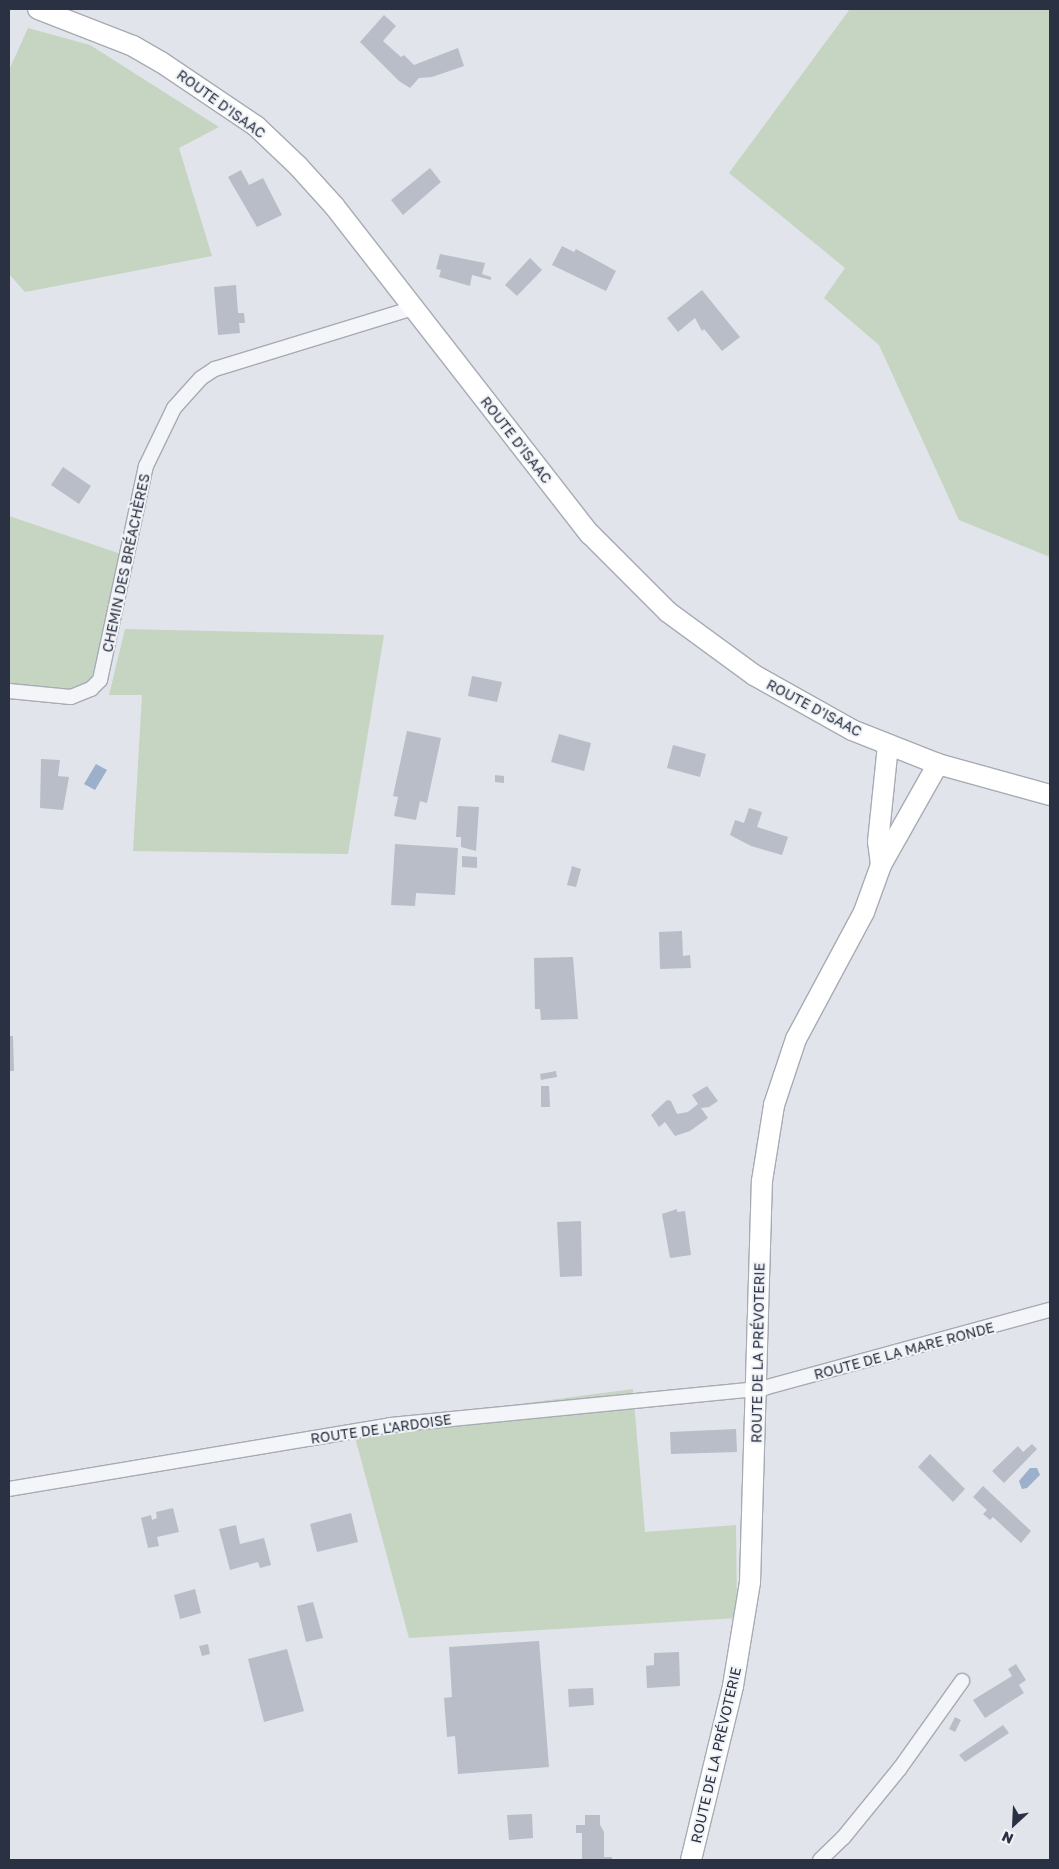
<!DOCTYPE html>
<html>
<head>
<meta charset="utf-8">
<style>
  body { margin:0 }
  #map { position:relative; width:1059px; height:1869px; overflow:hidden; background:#e1e4ea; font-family:"Golos Text",sans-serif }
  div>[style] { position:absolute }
  .green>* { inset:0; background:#c6d4c2 }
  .water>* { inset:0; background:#9cafcb }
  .building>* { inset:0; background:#b8bdc7 }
  .roads { filter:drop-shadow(1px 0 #a6abb4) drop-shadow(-1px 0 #a6abb4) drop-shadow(0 1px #a6abb4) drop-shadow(0 -1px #a6abb4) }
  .street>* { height:14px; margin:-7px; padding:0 7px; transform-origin:7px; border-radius:7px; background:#f4f5f8 }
  .secondary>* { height:20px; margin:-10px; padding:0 10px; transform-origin:10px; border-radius:10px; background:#fff }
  span { translate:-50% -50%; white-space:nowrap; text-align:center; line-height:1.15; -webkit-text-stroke:4px #f1f3f7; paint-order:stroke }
  .street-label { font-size:14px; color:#293142 }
  .frame { position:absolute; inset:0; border:10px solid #293142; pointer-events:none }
  .north { position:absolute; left:989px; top:1799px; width:50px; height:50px; -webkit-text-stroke:4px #f1f3f7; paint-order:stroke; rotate:205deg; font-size:14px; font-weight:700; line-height:20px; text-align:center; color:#293142 }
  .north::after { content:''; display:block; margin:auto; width:18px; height:22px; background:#293142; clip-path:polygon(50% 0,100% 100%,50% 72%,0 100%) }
</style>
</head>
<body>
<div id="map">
  <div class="green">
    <i style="clip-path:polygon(850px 9px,1050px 9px,1050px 557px,959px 520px,879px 345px,824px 298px,845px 268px,729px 173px)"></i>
    <i style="clip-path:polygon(28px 28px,90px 45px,219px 127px,179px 148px,212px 256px,25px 292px,9px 274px,9px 70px)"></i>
    <i style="clip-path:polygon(9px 516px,121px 554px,92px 678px,77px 689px,9px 686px)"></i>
    <i style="clip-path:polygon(125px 629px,384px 635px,348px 854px,133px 851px,142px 695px,109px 695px)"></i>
    <i style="clip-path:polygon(633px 1389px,645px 1532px,736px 1525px,737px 1618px,409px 1638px,352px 1426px)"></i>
  </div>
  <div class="water">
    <i style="clip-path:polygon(96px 764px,107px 770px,95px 790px,84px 784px)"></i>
    <i style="clip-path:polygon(1030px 1468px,1037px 1468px,1040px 1475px,1027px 1488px,1022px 1489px,1019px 1481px)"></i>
  </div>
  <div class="building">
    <i style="clip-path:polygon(384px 15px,396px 26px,383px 41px,401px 57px,404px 55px,414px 65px,458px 48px,464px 66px,432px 77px,419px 78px,410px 88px,399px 81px,360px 42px)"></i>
    <i style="clip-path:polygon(430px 168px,441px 182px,403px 215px,391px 200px)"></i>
    <i style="clip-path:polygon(241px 170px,249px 185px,263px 178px,282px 215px,257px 227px,228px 177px)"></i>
    <i style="clip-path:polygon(562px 246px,574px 252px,576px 249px,616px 271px,606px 291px,552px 265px)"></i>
    <i style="clip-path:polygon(440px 254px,485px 263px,482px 274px,491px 277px,491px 280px,472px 275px,470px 286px,439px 277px,441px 270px,436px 269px)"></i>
    <i style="clip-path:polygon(530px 258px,542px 270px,517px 296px,505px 285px)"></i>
    <i style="clip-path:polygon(236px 285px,238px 313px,244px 313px,245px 323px,239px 323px,240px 333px,218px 335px,214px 287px)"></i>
    <i style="clip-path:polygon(702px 290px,740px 337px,722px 351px,704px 329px,702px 331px,695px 318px,678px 332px,667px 318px)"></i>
    <i style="clip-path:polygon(63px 467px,91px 486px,79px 504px,51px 485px)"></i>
    <i style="clip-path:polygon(472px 676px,502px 682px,497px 702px,468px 696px)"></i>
    <i style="clip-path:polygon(407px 731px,441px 738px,427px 803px,420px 801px,416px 820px,394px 816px,398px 797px,393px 796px)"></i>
    <i style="clip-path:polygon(559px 734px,591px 743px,584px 771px,551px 762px)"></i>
    <i style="clip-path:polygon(673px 745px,706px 754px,700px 777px,667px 768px)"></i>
    <i style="clip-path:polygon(41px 759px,60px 760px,58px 776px,69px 777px,63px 810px,40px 808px)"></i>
    <i style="clip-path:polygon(495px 775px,504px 776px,504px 783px,495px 782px)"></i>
    <i style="clip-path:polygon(458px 806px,479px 807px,476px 851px,461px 847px,461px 837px,456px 837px)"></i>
    <i style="clip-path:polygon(749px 808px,762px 812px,757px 827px,788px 837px,782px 855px,751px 846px,730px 835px,735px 820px,744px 823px)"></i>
    <i style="clip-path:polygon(395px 844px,458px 848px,455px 895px,416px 893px,415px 906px,391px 905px)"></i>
    <i style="clip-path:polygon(462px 856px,477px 857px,477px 868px,462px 867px)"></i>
    <i style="clip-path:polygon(572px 866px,581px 869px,576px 887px,567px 885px)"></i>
    <i style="clip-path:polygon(682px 931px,683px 956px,690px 955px,691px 968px,660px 969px,659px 932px)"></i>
    <i style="clip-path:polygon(573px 957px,578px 1019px,541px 1020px,540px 1009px,535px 1009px,534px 958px)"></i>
    <i style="clip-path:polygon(9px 1036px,13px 1036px,14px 1071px,9px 1071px)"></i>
    <i style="clip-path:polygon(556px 1071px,557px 1077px,541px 1080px,540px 1074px)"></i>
    <i style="clip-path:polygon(541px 1086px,549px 1086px,550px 1107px,541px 1107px)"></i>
    <i style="clip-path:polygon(707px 1086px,718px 1101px,709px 1107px,701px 1108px,708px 1118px,690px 1131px,675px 1136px,665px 1122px,659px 1127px,651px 1115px,667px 1100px,671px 1101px,677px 1114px,688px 1112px,698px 1104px,692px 1095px)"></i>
    <i style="clip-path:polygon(677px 1209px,677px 1212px,685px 1211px,691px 1255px,670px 1258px,662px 1214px)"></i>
    <i style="clip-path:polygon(581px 1221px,582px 1276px,560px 1277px,557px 1222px)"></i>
    <i style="clip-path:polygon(736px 1429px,737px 1452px,671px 1454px,670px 1432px)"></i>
    <i style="clip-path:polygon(1032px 1444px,1037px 1449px,1004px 1483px,992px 1471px,1018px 1446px,1023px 1452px)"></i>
    <i style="clip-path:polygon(930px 1454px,965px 1489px,953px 1502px,918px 1467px)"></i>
    <i style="clip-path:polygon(983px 1486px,1031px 1531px,1021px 1543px,993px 1517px,990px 1520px,983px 1514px,987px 1510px,973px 1497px)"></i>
    <i style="clip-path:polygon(173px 1508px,179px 1532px,157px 1537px,159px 1546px,148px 1548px,141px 1518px,151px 1515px,152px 1520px,157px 1518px,156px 1512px)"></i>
    <i style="clip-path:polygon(351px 1513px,358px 1542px,317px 1552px,310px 1524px)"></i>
    <i style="clip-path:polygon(236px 1525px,240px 1544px,264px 1538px,271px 1565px,260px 1568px,258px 1562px,230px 1570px,219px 1529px)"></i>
    <i style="clip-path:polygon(195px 1589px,201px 1613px,180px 1619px,174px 1595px)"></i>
    <i style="clip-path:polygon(313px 1602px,323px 1638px,306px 1642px,297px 1606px)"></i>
    <i style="clip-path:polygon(539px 1641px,549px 1767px,458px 1774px,455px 1736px,447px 1737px,444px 1698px,452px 1697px,449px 1647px)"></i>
    <i style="clip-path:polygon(208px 1644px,210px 1654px,202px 1656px,199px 1646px)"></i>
    <i style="clip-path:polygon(287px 1649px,304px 1711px,264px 1722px,248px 1659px)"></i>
    <i style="clip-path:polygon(679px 1652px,680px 1686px,647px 1688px,646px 1666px,654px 1665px,654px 1653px)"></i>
    <i style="clip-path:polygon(1016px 1664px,1026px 1680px,1019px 1685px,1024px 1693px,985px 1718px,973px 1700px,1012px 1676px,1008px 1669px)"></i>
    <i style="clip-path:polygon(593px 1688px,594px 1705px,569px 1707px,568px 1689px)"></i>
    <i style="clip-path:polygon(955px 1717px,961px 1720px,955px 1732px,949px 1729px)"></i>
    <i style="clip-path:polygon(1003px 1725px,1009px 1733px,965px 1762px,959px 1755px)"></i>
    <i style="clip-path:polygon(532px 1814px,533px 1838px,509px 1840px,507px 1815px)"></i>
    <i style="clip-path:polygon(585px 1815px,600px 1815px,600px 1825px,604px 1832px,604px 1857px,612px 1857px,612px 1860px,582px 1860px,582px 1833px,576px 1833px,576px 1825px,585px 1825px)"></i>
  </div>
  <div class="roads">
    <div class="street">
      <i style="left:9px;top:691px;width:62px;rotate:5.5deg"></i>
      <i style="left:71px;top:697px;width:22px;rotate:-22deg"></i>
      <i style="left:91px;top:689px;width:13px;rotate:-45deg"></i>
      <i style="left:100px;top:680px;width:219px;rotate:-77.9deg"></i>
      <i style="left:146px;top:466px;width:64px;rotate:-64.2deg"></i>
      <i style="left:174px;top:408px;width:40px;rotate:-48deg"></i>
      <i style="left:201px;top:378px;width:17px;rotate:-33deg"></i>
      <i style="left:215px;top:369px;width:207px;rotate:-17.1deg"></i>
      <i style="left:9px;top:1489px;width:386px;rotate:-9.5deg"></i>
      <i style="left:390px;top:1425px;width:376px;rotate:-5.6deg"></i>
      <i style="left:764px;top:1388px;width:296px;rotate:-15.3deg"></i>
      <i style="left:820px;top:1860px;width:32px;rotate:-44deg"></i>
      <i style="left:843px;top:1838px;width:90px;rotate:-50.8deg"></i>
      <i style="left:900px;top:1768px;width:107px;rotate:-54.5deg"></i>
    </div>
    <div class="secondary">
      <i style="left:38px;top:9px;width:102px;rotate:21.3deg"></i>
      <i style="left:133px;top:46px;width:32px;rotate:30deg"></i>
      <i style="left:161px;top:62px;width:115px;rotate:34deg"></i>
      <i style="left:256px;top:126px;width:58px;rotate:43.6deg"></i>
      <i style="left:298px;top:166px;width:55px;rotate:47.9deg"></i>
      <i style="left:335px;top:207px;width:415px;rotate:52.1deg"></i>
      <i style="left:590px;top:534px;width:110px;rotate:45deg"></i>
      <i style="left:668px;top:612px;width:107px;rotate:36.2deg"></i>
      <i style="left:754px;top:675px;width:112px;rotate:29.3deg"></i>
      <i style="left:852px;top:730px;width:92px;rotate:21.6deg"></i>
      <i style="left:938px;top:764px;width:116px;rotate:15.5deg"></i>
      <i style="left:881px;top:865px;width:23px;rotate:-97deg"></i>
      <i style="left:878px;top:842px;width:97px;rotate:-84.1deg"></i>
      <i style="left:691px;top:1860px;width:179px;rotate:-76.4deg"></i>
      <i style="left:733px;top:1686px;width:105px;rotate:-80.7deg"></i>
      <i style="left:750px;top:1582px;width:401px;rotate:-88.3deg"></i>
      <i style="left:762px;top:1181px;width:77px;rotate:-81deg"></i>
      <i style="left:774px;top:1105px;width:70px;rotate:-71.6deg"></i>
      <i style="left:796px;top:1039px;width:144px;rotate:-61.8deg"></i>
      <i style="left:864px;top:912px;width:50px;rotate:-70.1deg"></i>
      <i style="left:881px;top:865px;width:116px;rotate:-60.6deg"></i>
    </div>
  </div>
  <div class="street-label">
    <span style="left:221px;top:104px;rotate:36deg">ROUTE D'ISAAC</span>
    <span style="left:516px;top:440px;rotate:52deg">ROUTE D'ISAAC</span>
    <span style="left:126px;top:563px;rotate:-78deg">CHEMIN DES BRÉACHÈRES</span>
    <span style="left:814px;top:708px;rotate:28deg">ROUTE D'ISAAC</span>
    <span style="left:904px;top:1351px;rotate:-15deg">ROUTE DE LA MARE RONDE</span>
    <span style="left:758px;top:1353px;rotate:-89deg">ROUTE DE LA PRÉVOTERIE</span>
    <span style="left:381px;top:1429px;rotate:-8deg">ROUTE DE L'ARDOISE</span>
    <span style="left:716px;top:1755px;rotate:-77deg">ROUTE DE LA PRÉVOTERIE</span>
  </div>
  <div class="frame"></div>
  <div class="north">N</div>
</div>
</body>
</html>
